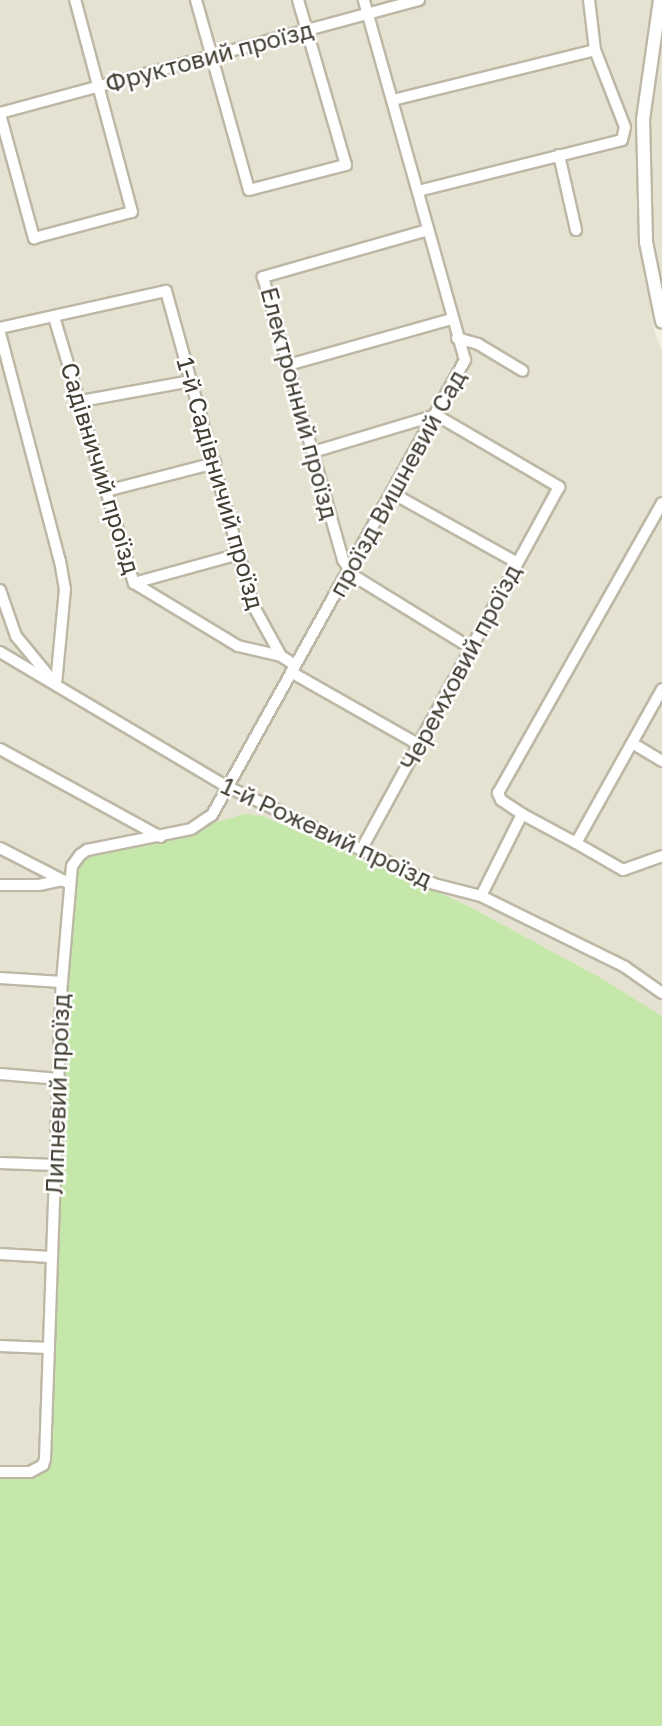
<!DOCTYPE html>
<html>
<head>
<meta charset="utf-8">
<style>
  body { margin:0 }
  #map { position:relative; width:662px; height:1726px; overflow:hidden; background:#f2efe3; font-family:"Golos Text",sans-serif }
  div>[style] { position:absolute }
  .residential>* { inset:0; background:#e6e2d1 }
  .green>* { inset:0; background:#c5e7aa }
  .roads { filter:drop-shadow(2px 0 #bdb8a6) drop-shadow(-2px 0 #bdb8a6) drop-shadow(0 2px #bdb8a6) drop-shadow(0 -2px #bdb8a6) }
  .minor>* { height:10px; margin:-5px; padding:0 5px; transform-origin:5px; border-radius:5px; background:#fff }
  .tertiary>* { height:12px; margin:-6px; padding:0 6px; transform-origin:6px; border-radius:6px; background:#fff }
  span { translate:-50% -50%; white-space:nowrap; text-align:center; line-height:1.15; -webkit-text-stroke:5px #fff; paint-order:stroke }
  .street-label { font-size:24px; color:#433f33 }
</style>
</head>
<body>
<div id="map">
  <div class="residential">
    <i style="clip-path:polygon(0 0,655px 0,637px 119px,640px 242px,655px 333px,662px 351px,662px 1016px,601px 978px,472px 908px,363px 857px,253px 814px,43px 1465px,0 1472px)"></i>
    <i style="clip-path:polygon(662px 42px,662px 287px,653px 241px,651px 120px)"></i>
  </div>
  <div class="green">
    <i style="clip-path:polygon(245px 814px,262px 816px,363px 857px,472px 908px,601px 978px,662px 1016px,662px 1726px,0 1726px,0 1472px,43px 1465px,68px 883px,80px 855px,161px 838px)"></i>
  </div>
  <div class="roads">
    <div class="minor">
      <i style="left:196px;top:0;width:197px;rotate:74.4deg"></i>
      <i style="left:249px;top:190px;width:100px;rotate:-14.5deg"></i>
      <i style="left:346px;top:165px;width:172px;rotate:-106.2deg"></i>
      <i style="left:393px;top:100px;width:208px;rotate:-13.9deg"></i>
      <i style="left:0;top:113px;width:434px;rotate:-15.1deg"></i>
      <i style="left:0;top:114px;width:129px;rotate:74.7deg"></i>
      <i style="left:34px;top:238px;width:101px;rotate:-14.9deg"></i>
      <i style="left:132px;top:212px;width:220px;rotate:-105deg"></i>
      <i style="left:559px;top:155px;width:77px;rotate:77.2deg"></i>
      <i style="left:418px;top:191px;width:210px;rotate:-14deg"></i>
      <i style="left:622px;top:140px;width:13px;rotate:-77deg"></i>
      <i style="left:625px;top:127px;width:83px;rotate:-111.3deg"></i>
      <i style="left:595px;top:50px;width:50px;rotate:-96.8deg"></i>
      <i style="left:428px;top:230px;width:172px;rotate:164.1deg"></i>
      <i style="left:263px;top:277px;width:294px;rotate:74.2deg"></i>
      <i style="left:343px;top:560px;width:19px;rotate:55deg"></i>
      <i style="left:354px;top:576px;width:137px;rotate:31.6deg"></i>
      <i style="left:54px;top:317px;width:278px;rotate:73.3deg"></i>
      <i style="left:134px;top:583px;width:122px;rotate:31.2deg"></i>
      <i style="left:238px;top:646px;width:44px;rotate:13.1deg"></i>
      <i style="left:0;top:328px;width:170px;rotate:-12.6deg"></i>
      <i style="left:166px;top:291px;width:326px;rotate:74.5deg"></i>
      <i style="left:253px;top:605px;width:58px;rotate:61.2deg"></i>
      <i style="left:281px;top:656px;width:17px;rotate:33deg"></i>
      <i style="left:0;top:333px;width:236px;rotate:75.3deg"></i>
      <i style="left:60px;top:561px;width:28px;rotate:80deg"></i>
      <i style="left:65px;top:589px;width:96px;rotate:95.4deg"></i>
      <i style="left:457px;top:338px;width:22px;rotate:16deg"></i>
      <i style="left:478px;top:344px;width:52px;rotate:31deg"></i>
      <i style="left:288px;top:365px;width:170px;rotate:-15.7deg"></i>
      <i style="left:81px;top:401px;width:112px;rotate:-10.3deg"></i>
      <i style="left:313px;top:452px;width:128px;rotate:-16.7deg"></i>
      <i style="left:436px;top:415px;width:143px;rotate:30.3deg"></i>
      <i style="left:559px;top:487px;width:412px;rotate:118.6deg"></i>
      <i style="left:106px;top:491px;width:113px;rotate:-14.4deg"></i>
      <i style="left:392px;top:493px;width:142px;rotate:29.1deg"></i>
      <i style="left:134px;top:583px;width:109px;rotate:-15.4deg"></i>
      <i style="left:0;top:590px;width:49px;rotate:70.8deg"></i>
      <i style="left:16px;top:636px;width:52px;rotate:50.5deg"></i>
      <i style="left:0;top:652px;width:263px;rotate:30.7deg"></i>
      <i style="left:226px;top:786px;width:230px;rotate:25.2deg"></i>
      <i style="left:434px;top:884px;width:49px;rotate:14.3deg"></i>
      <i style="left:481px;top:896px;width:161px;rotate:26.2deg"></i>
      <i style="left:625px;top:967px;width:45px;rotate:35.1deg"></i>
      <i style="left:291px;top:672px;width:146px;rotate:29.6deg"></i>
      <i style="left:632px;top:743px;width:35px;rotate:31deg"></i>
      <i style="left:0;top:749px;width:183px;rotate:28.7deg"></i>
      <i style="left:522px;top:814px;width:61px;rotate:28.2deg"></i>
      <i style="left:576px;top:843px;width:176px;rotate:-60.8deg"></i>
      <i style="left:576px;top:843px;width:54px;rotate:29.9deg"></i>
      <i style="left:623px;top:870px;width:41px;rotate:-19.7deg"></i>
      <i style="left:0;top:848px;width:76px;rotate:27.2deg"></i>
      <i style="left:0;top:885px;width:39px"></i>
      <i style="left:39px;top:885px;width:24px;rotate:-12deg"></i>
      <i style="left:481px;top:896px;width:92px;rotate:-63.4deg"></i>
      <i style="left:522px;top:814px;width:25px;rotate:-146deg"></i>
      <i style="left:501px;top:800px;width:8px;rotate:-113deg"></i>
      <i style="left:498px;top:793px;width:333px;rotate:-60.5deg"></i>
      <i style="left:0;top:978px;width:62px;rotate:3.7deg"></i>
      <i style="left:0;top:1074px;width:60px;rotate:4.8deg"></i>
      <i style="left:0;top:1163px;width:55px;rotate:2.1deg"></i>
      <i style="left:0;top:1254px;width:50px;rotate:3.4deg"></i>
      <i style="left:0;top:1346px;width:49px;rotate:2.3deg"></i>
      <i style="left:0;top:1472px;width:30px"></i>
      <i style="left:30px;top:1472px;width:15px;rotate:-28deg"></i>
      <i style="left:43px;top:1465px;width:6px;rotate:-72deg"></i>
      <i style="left:45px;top:1459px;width:477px;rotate:-88deg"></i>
      <i style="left:62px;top:982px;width:116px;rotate:-85.1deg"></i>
      <i style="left:72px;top:866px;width:14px;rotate:-54deg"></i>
      <i style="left:80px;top:855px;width:9px;rotate:-36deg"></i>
      <i style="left:87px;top:850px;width:106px;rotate:-11.4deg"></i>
      <i style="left:191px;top:829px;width:25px;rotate:-34deg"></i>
      <i style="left:212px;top:815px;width:521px;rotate:-60.92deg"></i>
      <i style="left:465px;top:360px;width:374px;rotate:-105.7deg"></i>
    </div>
    <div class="tertiary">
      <i style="left:660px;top:0;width:120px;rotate:98.1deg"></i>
      <i style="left:643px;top:119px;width:123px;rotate:88.6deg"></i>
      <i style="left:646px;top:242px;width:81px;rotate:78.6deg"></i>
    </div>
  </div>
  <div class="street-label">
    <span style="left:209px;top:56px;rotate:-15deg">Фруктовий проїзд</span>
    <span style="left:300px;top:403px;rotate:75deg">Електронний проїзд</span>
    <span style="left:101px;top:468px;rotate:73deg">Садівничий проїзд</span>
    <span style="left:221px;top:483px;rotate:74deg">1-й Садівничий проїзд</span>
    <span style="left:397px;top:483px;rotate:-61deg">проїзд Вишневий Сад</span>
    <span style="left:460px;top:667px;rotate:-62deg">Черемховий проїзд</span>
    <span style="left:327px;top:832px;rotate:25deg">1-й Рожевий проїзд</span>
    <span style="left:57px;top:1094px;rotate:-88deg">Липневий проїзд</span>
  </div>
</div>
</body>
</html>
